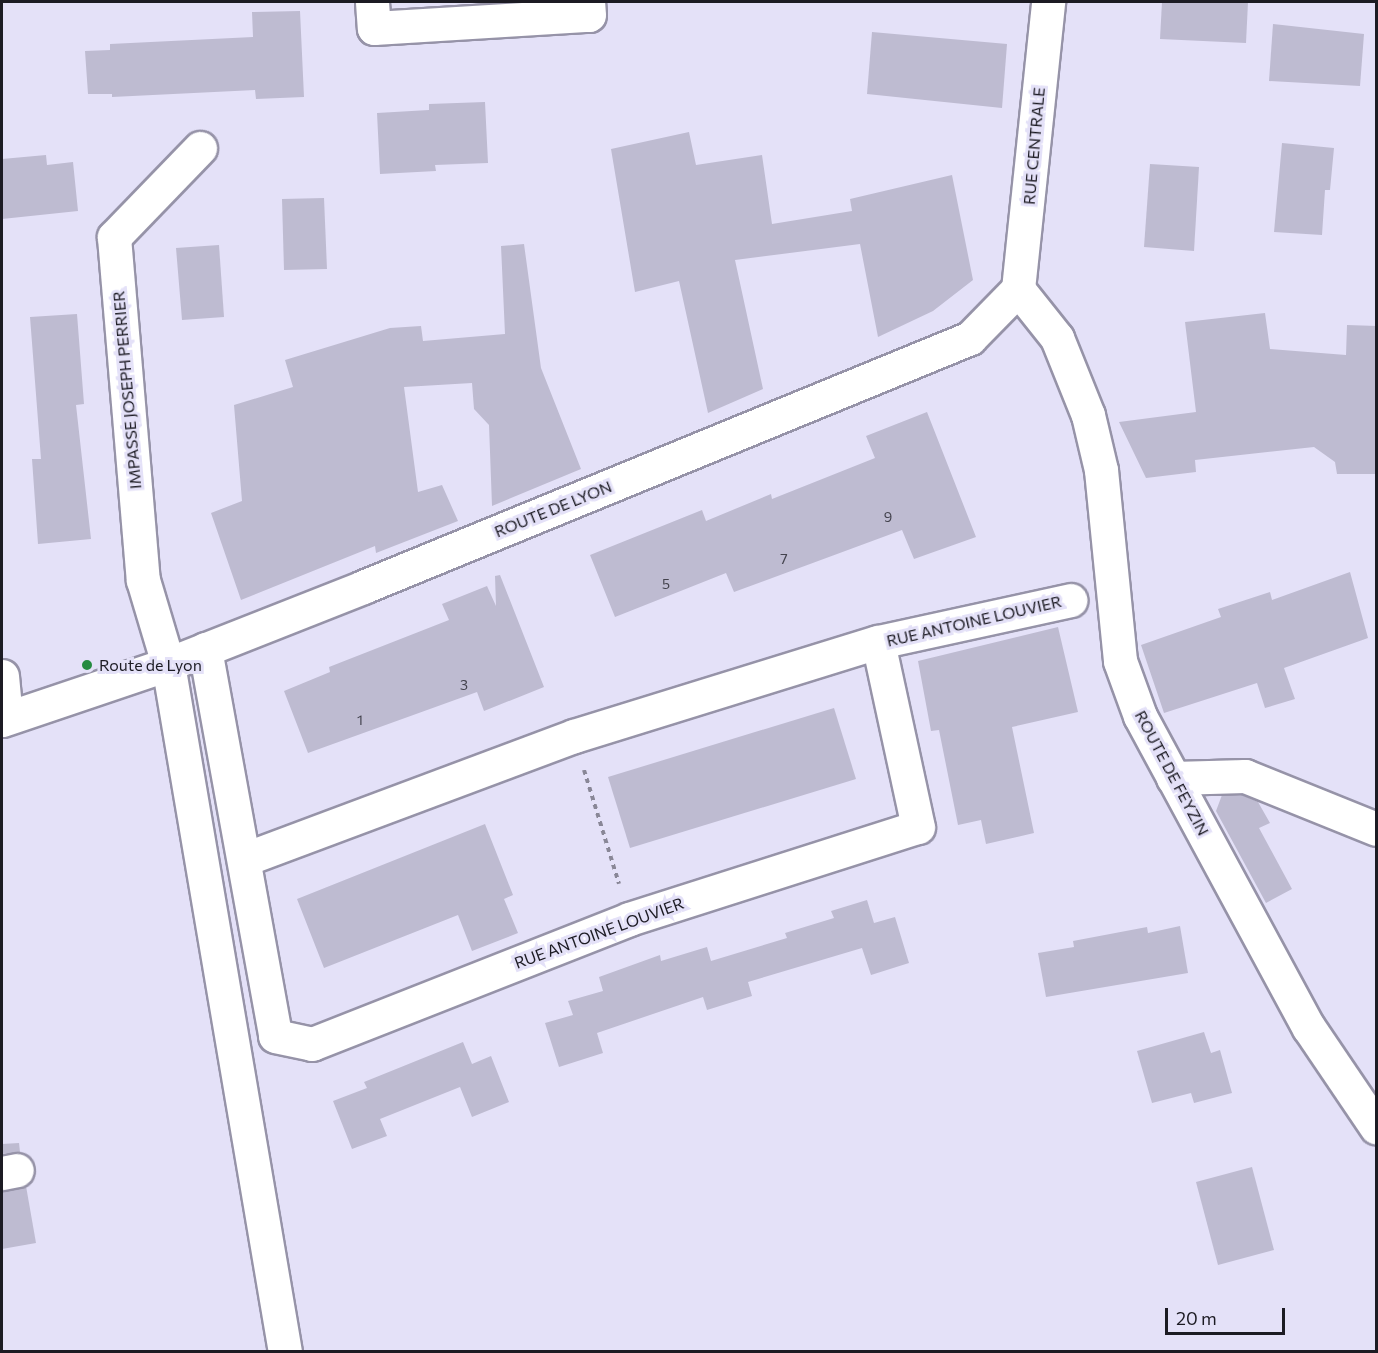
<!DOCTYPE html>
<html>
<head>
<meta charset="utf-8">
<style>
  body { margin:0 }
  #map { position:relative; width:1378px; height:1353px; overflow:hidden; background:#e4e1f8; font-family:Commissioner,sans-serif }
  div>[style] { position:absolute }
  .building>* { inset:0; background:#bebbd1 }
  .path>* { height:4px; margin-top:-2px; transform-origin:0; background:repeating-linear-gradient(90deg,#898797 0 4.5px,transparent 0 9px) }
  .roads { filter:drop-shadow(2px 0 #9693a8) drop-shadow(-2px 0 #9693a8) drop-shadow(0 2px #9693a8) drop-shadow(0 -2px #9693a8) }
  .minor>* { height:33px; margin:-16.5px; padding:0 16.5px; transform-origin:16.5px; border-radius:16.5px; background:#fff }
  .dots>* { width:16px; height:16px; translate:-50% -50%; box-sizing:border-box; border:3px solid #e4e1f8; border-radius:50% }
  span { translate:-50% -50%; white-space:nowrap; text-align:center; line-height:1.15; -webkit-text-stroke:6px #e4e1f8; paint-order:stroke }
  .number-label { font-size:14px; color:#44434e }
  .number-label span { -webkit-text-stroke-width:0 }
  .street-label { font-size:16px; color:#1c1b23 }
  .poi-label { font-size:16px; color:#1c1b23 }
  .left { translate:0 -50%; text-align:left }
  .frame { position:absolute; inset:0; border:3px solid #1c1b23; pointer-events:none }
  .scale { position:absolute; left:1165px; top:1308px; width:120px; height:27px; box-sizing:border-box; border:3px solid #1c1b23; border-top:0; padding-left:8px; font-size:18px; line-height:21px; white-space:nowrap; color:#1c1b23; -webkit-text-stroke:4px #e4e1f8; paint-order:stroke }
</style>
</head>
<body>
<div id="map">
  <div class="building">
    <i style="clip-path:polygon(1162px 2px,1248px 2px,1246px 43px,1160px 39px)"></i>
    <i style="clip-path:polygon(300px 11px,304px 97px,256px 99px,255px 90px,112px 97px,112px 94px,88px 94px,85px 51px,110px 50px,110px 44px,253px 37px,252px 12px)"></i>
    <i style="clip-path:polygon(1273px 24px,1364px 34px,1360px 86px,1269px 81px)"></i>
    <i style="clip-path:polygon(872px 32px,1007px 44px,1002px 108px,867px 94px)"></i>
    <i style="clip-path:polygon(485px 102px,488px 163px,435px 165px,436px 171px,380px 174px,377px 113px,429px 110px,429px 104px)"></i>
    <i style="clip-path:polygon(689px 132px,696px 165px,762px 155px,772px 224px,852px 211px,850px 199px,952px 175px,973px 280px,933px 311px,878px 337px,860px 244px,735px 260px,763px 389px,708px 413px,679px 281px,635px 292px,611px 149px)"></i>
    <i style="clip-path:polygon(1282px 143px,1334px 148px,1330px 190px,1325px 190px,1322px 235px,1274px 232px)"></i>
    <i style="clip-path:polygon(46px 155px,47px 165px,73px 162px,78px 211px,2px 219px,2px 159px)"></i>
    <i style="clip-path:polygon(1150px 164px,1199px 167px,1194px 251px,1144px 247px)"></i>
    <i style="clip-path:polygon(324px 198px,327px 269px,284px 270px,282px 199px)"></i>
    <i style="clip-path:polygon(524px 244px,541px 368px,581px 469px,492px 506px,489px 425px,474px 409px,472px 383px,404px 387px,418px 492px,442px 485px,458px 521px,376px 553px,375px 546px,241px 600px,211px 513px,242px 501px,234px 405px,293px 387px,285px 360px,390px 328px,421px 326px,423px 341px,505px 334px,501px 246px)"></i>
    <i style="clip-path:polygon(219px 245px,224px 317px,182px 320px,176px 248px)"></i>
    <i style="clip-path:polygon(1265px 313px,1270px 349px,1346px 355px,1347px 325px,1377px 326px,1377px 474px,1337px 474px,1335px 462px,1314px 447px,1195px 460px,1196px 472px,1146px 478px,1119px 422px,1196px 412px,1185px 322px)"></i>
    <i style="clip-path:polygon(77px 314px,84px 404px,76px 405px,91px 539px,38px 544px,32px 459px,41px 459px,30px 317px)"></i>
    <i style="clip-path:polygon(927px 412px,976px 537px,914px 559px,902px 530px,734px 592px,726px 573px,615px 617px,590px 555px,702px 510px,706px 521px,771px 494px,772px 499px,875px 458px,866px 436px)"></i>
    <i style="clip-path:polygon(1350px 572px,1368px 638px,1284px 668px,1295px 699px,1265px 708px,1257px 683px,1164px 713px,1141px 645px,1221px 617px,1218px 609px,1270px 592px,1272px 600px)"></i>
    <i style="clip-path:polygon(500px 575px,544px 687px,484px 711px,477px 692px,308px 753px,284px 691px,330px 672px,329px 667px,449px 620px,442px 604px,487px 586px,496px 606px,495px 576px)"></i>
    <i style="clip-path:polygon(1058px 627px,1078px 712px,1012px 727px,1034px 833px,986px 844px,981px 820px,958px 825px,939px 730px,931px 731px,918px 661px)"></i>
    <i style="clip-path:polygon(834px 708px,856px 779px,630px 848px,608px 777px)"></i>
    <i style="clip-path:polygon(1222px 795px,1242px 795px,1258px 802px,1270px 823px,1259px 828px,1292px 889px,1266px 903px,1216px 811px)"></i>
    <i style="clip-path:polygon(485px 824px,513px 895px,504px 899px,518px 933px,472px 951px,458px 915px,324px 968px,297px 899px)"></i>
    <i style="clip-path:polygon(867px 900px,874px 923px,895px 917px,909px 963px,871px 975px,862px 948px,748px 982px,752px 996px,707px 1010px,703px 997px,597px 1033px,603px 1053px,559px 1067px,545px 1023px,573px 1015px,568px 1001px,603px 991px,599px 977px,660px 955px,661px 961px,707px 947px,711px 961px,787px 938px,785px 933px,834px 918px,831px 911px)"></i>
    <i style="clip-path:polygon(1180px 926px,1188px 973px,1046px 997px,1038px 953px,1074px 947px,1073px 941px,1147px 927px,1148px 933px)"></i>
    <i style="clip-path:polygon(1204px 1032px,1211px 1053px,1220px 1050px,1232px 1093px,1194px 1103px,1191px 1093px,1152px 1103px,1137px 1051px)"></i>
    <i style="clip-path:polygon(463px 1042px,472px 1064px,491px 1056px,509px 1102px,472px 1117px,460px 1087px,380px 1119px,387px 1136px,352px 1149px,333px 1101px,367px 1088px,364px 1082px)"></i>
    <i style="clip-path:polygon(19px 1143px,20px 1152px,2px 1154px,2px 1144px)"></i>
    <i style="clip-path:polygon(1252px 1167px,1274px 1250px,1218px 1265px,1196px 1182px)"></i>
    <i style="clip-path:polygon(26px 1186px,36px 1243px,2px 1249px,2px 1191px)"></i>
  </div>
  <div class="path">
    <i style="left:584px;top:770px;width:119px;rotate:72.9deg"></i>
  </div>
  <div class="roads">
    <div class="minor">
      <i style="left:372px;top:2px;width:26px;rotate:86deg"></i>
      <i style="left:374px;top:28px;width:215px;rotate:-3.5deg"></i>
      <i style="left:589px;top:15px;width:13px;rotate:-94deg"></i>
      <i style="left:200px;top:148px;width:124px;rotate:134deg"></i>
      <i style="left:114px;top:237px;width:344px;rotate:85.2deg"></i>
      <i style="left:143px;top:580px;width:88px;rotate:73.4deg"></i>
      <i style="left:168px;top:664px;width:698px;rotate:80.35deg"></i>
      <i style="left:1018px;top:289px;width:63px;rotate:51.5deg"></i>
      <i style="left:1057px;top:338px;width:83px;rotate:68.1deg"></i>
      <i style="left:1088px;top:415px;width:57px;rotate:76.7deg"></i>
      <i style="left:1101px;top:470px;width:192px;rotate:84.3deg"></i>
      <i style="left:1120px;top:661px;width:59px;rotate:70deg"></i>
      <i style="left:1140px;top:716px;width:355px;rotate:61.6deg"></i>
      <i style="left:1309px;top:1028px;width:120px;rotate:55.9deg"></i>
      <i style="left:1018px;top:289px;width:289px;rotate:-84deg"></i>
      <i style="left:205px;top:649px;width:393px;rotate:79.7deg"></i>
      <i style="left:275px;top:1036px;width:38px;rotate:12deg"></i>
      <i style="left:312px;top:1044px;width:341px;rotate:-21.5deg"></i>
      <i style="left:629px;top:919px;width:303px;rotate:-17.7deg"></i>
      <i style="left:918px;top:827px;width:189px;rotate:-102.2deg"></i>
      <i style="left:2px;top:676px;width:42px;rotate:84.6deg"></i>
      <i style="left:2px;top:720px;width:175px;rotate:-18.6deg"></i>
      <i style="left:168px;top:664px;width:210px;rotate:-21.5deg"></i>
      <i style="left:363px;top:587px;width:656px;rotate:-22.3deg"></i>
      <i style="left:970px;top:338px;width:69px;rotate:-45.6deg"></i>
      <i style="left:1173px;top:778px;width:72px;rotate:-1.6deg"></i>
      <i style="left:1245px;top:776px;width:141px;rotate:22deg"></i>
      <i style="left:245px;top:859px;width:351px;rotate:-20.5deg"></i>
      <i style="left:574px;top:736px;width:318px;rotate:-17.2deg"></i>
      <i style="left:878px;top:642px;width:197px;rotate:-12.3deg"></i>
      <i style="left:2px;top:1173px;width:15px;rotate:-11deg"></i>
    </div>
  </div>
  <div class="dots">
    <i style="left:87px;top:665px;background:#258b40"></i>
  </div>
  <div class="number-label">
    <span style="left:888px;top:517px">9</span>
    <span style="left:784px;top:559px">7</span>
    <span style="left:666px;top:584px">5</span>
    <span style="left:464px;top:685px">3</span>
    <span style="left:360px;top:720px">1</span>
  </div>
  <div class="street-label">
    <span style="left:1034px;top:146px;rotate:-85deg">RUE CENTRALE</span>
    <span style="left:127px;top:390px;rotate:-95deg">IMPASSE JOSEPH PERRIER</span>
    <span style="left:553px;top:509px;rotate:-22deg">ROUTE DE LYON</span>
    <span style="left:974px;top:621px;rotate:-13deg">RUE ANTOINE LOUVIER</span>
    <span style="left:1172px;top:773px;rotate:62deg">ROUTE DE FEYZIN</span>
    <span style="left:599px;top:933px;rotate:-20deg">RUE ANTOINE LOUVIER</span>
  </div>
  <div class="poi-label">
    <span class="left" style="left:99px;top:665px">Route de Lyon</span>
  </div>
  <div class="frame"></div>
  <div class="scale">20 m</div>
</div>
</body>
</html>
